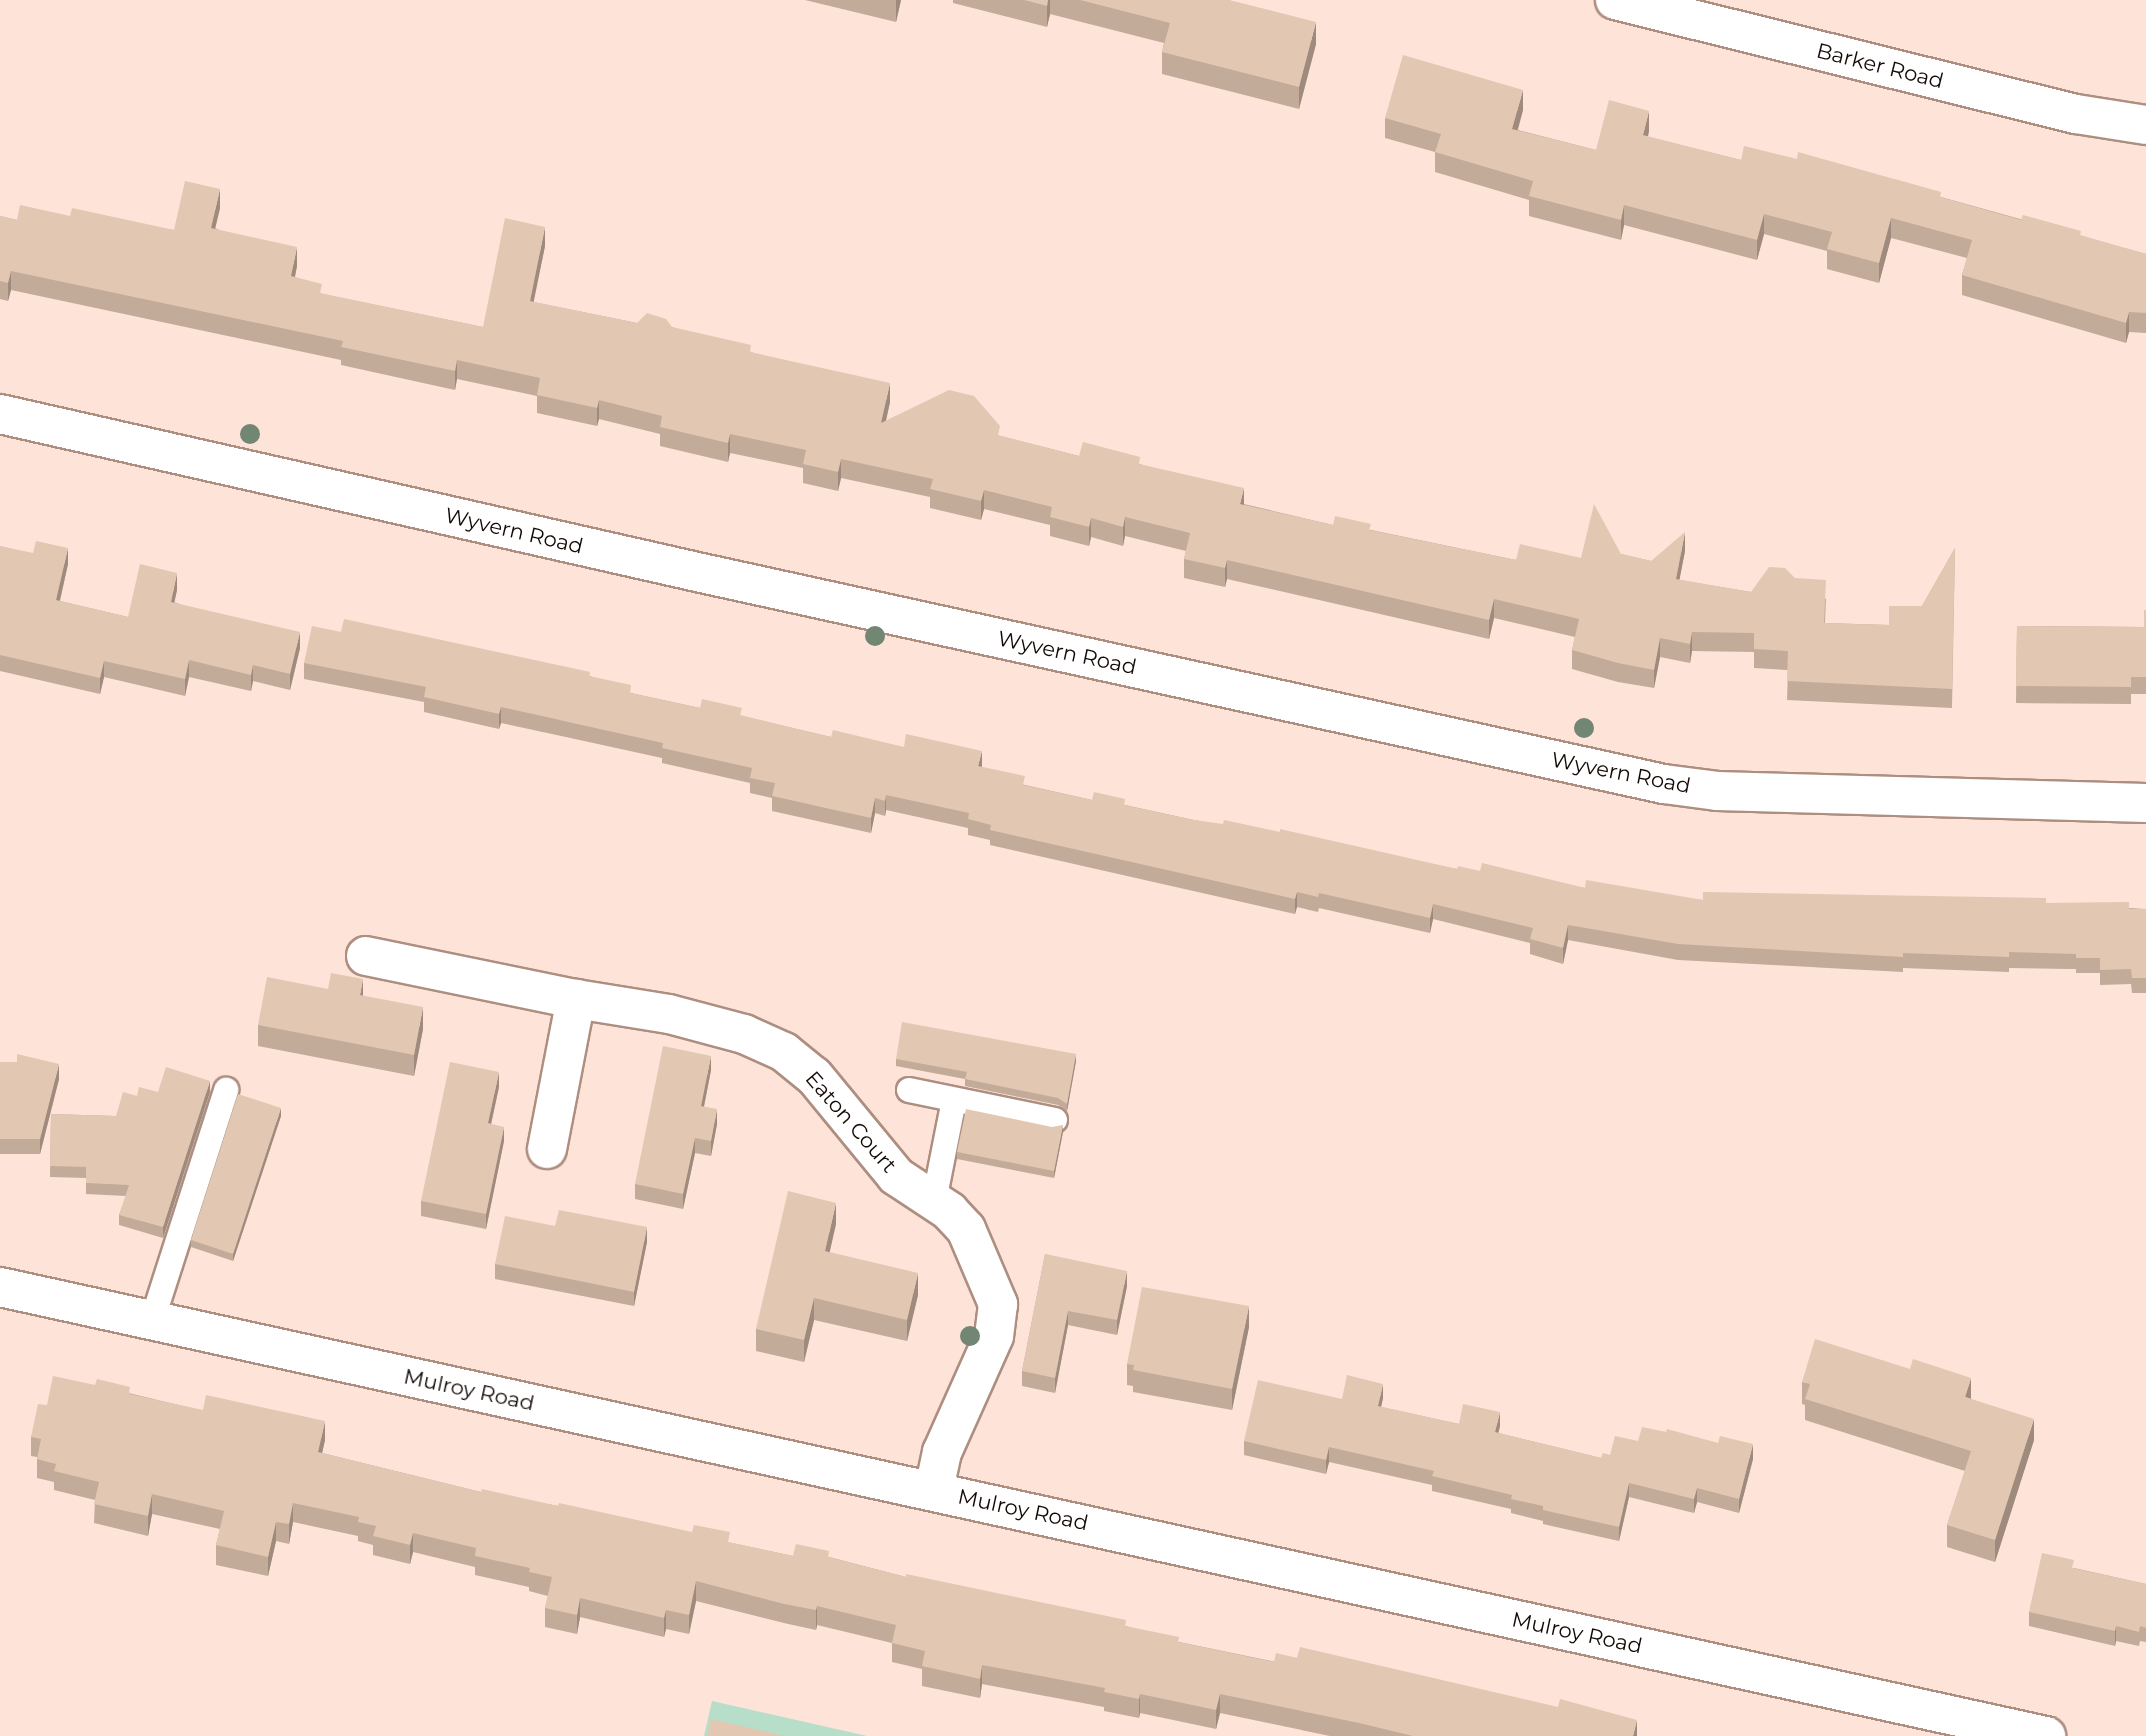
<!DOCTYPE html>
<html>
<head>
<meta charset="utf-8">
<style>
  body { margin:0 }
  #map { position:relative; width:2146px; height:1736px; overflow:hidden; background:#fee3d8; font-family:Montserrat,sans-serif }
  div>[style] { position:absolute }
  .green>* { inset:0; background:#b6dec8 }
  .roads { filter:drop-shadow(2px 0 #ad8e80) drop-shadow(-2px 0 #ad8e80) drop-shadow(0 2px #ad8e80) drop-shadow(0 -2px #ad8e80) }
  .lane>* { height:24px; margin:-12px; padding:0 12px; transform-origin:12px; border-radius:12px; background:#fff }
  .street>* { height:38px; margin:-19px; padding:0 19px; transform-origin:19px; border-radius:19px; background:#fff }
  .trees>* { width:20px; height:20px; margin:-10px; border-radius:50%; background:#728674 }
  .wall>* { inset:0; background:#c2ab99 }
  .shaded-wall>* { inset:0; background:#9e8b7d }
  .building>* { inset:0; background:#e2c7b2 }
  span { translate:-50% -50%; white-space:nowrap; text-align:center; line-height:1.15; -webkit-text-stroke:7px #fff; paint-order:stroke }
  .street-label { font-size:21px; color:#130905 }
</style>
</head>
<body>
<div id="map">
  <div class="green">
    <i style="clip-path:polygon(712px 1701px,867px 1736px,704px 1736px)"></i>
  </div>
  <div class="roads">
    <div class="lane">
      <i style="left:909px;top:1090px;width:149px;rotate:11.6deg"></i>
      <i style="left:934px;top:1201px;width:103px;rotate:-78.8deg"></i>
      <i style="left:152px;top:1321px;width:243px;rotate:-72.2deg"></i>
    </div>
    <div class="street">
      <i style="left:1615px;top:0;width:475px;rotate:13.9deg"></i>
      <i style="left:2076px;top:114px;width:71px;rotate:8.9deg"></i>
      <i style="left:0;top:414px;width:715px;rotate:12.77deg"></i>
      <i style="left:697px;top:572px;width:990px;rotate:12.37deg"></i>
      <i style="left:1664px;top:784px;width:53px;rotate:7.5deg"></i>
      <i style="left:1717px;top:791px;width:429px;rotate:1.6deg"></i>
      <i style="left:366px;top:956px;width:214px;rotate:11.6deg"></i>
      <i style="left:576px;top:999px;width:94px;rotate:9.2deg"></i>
      <i style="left:669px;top:1014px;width:78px;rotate:14.9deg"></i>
      <i style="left:744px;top:1034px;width:44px;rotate:24.2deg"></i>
      <i style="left:784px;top:1052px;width:38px;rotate:39deg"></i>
      <i style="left:814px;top:1076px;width:129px;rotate:50.6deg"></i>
      <i style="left:896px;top:1176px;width:64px;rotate:33.4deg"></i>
      <i style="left:949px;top:1211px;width:25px;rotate:47deg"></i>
      <i style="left:966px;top:1229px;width:82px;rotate:66.9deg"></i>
      <i style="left:998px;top:1304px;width:32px;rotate:97deg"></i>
      <i style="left:994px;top:1336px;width:127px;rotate:114.1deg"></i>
      <i style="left:942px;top:1452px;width:40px;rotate:102deg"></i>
      <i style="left:547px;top:1149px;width:153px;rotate:-79.1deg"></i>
      <i style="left:0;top:1287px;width:2095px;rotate:12.38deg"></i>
    </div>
  </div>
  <div class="trees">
    <i style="left:250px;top:434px"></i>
    <i style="left:875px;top:636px"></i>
    <i style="left:1584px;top:728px"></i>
    <i style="left:970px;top:1336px"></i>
  </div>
  <div class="wall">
    <i style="clip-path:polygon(805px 0,901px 0,896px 22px)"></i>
    <i style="clip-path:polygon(953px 0,1229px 0,1316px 44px,1299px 109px,1162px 74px,1162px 52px,1164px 43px,1050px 14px,1047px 27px,953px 3px)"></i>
    <i style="clip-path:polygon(1523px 110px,1518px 130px,1596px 150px,1649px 131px,1648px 137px,1741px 160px,1941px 197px,2146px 254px,2146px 333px,2129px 332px,2126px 343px,1962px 295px,1962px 275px,1967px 258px,1891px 238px,1879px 283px,1827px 269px,1827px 251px,1764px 234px,1757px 260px,1624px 225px,1621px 240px,1529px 216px,1529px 200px,1435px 172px,1435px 152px,1385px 138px,1385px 118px)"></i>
    <i style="clip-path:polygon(220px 208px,215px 228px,297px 266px,295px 277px,322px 294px,483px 327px,545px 246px,533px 302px,637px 323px,672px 327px,751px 352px,890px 402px,886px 421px,1000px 436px,1079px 456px,1140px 464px,1244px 504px,1333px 525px,1371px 530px,1516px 560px,1581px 558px,1621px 554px,1651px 561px,1685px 551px,1679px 580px,1751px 592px,1795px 578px,1826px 599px,1825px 623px,1889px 625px,1922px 606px,1955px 548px,1952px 708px,1787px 700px,1788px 670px,1754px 668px,1754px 652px,1692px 651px,1690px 663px,1660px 657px,1654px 688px,1618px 682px,1572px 669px,1572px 650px,1575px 637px,1494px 618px,1489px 639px,1227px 579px,1225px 587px,1184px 578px,1184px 559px,1186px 551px,1125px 536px,1123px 546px,1091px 537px,1089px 546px,1050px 536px,1050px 525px,984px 509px,981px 520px,930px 508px,930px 497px,841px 478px,838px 491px,803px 483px,803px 468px,730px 453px,728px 462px,660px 446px,660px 434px,599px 419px,597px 426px,537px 413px,537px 396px,457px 379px,455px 390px,341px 365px,341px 360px,11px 290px,8px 301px,0 299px,0 216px,17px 220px,70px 216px,174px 230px)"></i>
    <i style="clip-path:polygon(0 546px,68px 564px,60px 601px,128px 617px,177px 590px,174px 602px,300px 648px,290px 690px,253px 681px,251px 691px,189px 677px,185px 696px,104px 677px,100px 694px,0 671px)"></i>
    <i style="clip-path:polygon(2146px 610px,2146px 694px,2131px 694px,2131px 704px,2016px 703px,2017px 626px,2144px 627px)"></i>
    <i style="clip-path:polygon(341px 632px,590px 676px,631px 693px,700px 708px,742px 716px,831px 737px,982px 767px,1025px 785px,1092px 800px,1125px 805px,1194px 820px,1457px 869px,1480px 871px,1585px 888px,1703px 900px,2046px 903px,2146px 909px,2146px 993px,2132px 993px,2131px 984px,2100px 985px,2100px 973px,2076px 973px,2076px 969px,2009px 968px,2009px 972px,1903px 968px,1903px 972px,1678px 960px,1568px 940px,1563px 964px,1530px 954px,1530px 943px,1433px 919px,1430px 933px,1319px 908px,1318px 912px,1297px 907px,1295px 914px,990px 845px,990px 840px,968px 835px,968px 828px,886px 810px,885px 816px,875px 813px,871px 833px,772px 811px,772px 798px,750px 793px,750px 783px,662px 763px,662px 758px,501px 723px,499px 729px,424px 712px,424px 702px,304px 679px,304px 663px)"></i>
    <i style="clip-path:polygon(363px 996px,423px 1029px,414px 1076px,258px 1046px,258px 1025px)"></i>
    <i style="clip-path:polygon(896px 1059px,1076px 1061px,1067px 1111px,1058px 1105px,965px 1086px,965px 1079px,896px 1066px)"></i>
    <i style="clip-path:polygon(0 1062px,59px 1079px,40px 1154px,0 1154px)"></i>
    <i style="clip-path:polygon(711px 1070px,704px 1107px,717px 1124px,711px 1156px,695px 1153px,683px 1209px,635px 1199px,635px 1184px)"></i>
    <i style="clip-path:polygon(499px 1087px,491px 1124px,504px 1141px,486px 1229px,421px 1216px,421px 1201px)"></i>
    <i style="clip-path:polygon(158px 1092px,210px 1092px,163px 1238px,119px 1225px,119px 1215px,126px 1196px,86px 1194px,86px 1178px,50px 1177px,51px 1114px,116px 1116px,137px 1096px)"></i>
    <i style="clip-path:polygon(281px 1116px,233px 1261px,191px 1247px,191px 1240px)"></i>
    <i style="clip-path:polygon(1063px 1132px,1054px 1178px,957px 1159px,957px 1152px)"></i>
    <i style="clip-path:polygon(836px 1224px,829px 1252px,918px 1295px,907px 1341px,814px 1320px,804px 1362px,756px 1351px,756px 1329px)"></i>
    <i style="clip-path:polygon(555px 1226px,647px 1242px,634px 1306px,495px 1279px,495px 1264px)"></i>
    <i style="clip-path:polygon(1045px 1254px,1127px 1286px,1117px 1335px,1068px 1325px,1055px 1393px,1022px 1386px,1022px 1371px)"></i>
    <i style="clip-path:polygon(1249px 1327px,1232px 1410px,1133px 1392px,1133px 1386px,1127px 1385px,1127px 1364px)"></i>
    <i style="clip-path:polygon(1802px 1382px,1971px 1399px,2034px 1440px,1995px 1562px,1947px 1547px,1947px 1525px,1965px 1471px,1805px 1420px,1805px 1405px,1802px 1404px)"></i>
    <i style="clip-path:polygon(95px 1385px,325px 1440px,322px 1453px,481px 1492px,558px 1506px,793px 1556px,829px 1557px,906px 1577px,1126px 1626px,1179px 1642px,1637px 1736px,1330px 1736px,1220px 1713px,1216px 1729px,1140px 1713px,1139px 1718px,1104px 1711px,1104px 1707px,982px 1684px,980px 1698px,922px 1686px,922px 1669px,892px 1662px,892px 1643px,817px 1625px,816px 1630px,784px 1623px,696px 1601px,689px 1634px,666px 1629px,664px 1637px,580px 1617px,577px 1634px,545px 1627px,545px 1608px,548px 1596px,529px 1591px,529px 1587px,475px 1575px,475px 1567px,413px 1552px,410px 1564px,373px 1555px,373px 1545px,358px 1541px,358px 1536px,293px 1522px,289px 1544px,276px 1541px,268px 1576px,216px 1565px,216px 1545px,220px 1529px,152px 1514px,148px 1536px,94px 1523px,95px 1500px,54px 1490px,54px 1482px,37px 1478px,37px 1457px,31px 1456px,31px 1437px,47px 1405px)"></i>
    <i style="clip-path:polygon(1383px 1398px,1381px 1407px,1459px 1424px,1500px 1426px,1498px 1433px,1601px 1458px,1610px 1455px,1638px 1441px,1753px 1459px,1739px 1513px,1697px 1502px,1694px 1513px,1629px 1497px,1619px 1541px,1543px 1524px,1543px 1521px,1511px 1513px,1511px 1509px,1432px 1491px,1432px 1485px,1329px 1462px,1326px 1474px,1244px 1455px,1244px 1441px,1342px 1399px)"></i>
    <i style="clip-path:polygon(2074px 1568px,2146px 1584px,2146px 1642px,2140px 1641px,2139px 1646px,2116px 1641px,2115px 1646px,2029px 1626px,2029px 1612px)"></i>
  </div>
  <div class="shaded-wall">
    <i style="clip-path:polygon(896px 0,901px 0,896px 22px)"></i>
    <i style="clip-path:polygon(1048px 0,1050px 0,1050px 14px,1047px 27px,1047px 6px)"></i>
    <i style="clip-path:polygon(1316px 22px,1316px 44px,1299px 109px,1299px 87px)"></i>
    <i style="clip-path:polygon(1523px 90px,1523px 110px,1512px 149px,1512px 129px)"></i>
    <i style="clip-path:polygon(1649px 111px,1649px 131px,1643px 156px,1643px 135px)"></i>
    <i style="clip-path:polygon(220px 189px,220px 208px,211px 246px,211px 228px)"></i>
    <i style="clip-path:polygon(1624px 205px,1624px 225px,1621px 240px,1621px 220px)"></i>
    <i style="clip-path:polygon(1764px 214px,1764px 234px,1757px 260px,1757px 240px)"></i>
    <i style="clip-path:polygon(1891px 218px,1891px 238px,1879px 283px,1879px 263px)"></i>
    <i style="clip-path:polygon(545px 227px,545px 246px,530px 320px,530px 301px)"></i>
    <i style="clip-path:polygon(297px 247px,297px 266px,291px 295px,291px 276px)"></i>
    <i style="clip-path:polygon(11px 271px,11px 290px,8px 301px,8px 283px)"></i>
    <i style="clip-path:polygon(2129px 312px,2129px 332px,2126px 343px,2126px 323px)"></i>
    <i style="clip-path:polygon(457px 360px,457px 379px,455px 390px,455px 371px)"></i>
    <i style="clip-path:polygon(890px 383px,890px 402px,881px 442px,881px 423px)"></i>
    <i style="clip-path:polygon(599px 400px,599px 419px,597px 426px,597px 408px)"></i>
    <i style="clip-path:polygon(730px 434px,730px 453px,728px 462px,728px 443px)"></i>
    <i style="clip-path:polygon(841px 459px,841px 478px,838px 491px,838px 472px)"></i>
    <i style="clip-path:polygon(1244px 488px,1244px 507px,1240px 504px)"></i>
    <i style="clip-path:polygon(984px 490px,984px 509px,981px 520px,981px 501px)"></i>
    <i style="clip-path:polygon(1125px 517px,1125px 536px,1123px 546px,1123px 527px)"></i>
    <i style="clip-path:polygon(1091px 518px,1091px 537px,1089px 546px,1089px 527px)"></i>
    <i style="clip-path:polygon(1685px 532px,1685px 551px,1676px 598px,1676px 579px)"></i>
    <i style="clip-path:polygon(68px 548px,68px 564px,56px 617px,56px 600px)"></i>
    <i style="clip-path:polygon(1227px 560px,1227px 579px,1225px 587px,1225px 568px)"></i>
    <i style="clip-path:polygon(177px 573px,177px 590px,171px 618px,171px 602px)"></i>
    <i style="clip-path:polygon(1494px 599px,1494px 618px,1489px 639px,1489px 620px)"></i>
    <i style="clip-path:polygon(300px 632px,300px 648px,290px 690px,290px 674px)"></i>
    <i style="clip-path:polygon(1692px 632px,1692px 651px,1690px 663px,1690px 644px)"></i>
    <i style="clip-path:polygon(1660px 638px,1660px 657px,1654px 688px,1654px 670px)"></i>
    <i style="clip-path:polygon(189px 660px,189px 677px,185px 696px,185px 679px)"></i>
    <i style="clip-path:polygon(104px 661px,104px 677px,100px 694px,100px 678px)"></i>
    <i style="clip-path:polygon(253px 665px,253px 681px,251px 691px,251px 675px)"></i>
    <i style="clip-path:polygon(501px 707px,501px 723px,499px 729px,499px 714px)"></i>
    <i style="clip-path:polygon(982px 751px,982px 766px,978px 781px,978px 766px)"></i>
    <i style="clip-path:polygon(886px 795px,886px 810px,885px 816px,885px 801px)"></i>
    <i style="clip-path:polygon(875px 798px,875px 813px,871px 833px,871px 818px)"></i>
    <i style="clip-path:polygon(1297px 892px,1297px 907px,1295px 914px,1295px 899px)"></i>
    <i style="clip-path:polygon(1433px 904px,1433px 919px,1430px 933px,1430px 918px)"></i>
    <i style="clip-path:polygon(1568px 925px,1568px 940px,1563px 964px,1563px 948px)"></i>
    <i style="clip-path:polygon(363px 979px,363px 1001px,360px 995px)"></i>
    <i style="clip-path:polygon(423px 1007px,423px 1029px,414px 1076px,414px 1055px)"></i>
    <i style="clip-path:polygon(1076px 1054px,1076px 1061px,1067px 1111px,1067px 1104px)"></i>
    <i style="clip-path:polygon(711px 1056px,711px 1070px,701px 1121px,701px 1106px)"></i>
    <i style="clip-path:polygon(59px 1064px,59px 1079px,40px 1154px,40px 1139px)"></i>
    <i style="clip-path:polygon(499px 1072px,499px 1087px,488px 1138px,488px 1123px)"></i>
    <i style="clip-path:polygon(210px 1081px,210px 1092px,163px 1238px,163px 1227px)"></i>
    <i style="clip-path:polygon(281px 1108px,281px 1116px,233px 1261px,233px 1254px)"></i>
    <i style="clip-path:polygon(717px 1109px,717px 1124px,711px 1156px,711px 1141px)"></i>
    <i style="clip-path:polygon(1063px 1125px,1063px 1132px,1054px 1178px,1054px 1171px)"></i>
    <i style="clip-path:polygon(504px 1127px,504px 1141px,486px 1229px,486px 1214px)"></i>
    <i style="clip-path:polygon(695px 1138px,695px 1153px,683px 1209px,683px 1194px)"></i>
    <i style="clip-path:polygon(836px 1203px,836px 1224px,825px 1273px,825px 1251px)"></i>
    <i style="clip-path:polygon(647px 1227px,647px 1242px,634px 1306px,634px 1292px)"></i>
    <i style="clip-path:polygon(1127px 1271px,1127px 1286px,1117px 1335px,1117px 1320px)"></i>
    <i style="clip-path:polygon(918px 1273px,918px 1295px,907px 1341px,907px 1320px)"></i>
    <i style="clip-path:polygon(814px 1298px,814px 1320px,804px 1362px,804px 1340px)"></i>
    <i style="clip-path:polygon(1249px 1306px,1249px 1327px,1232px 1410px,1232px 1389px)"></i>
    <i style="clip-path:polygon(1068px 1311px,1068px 1325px,1055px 1393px,1055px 1378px)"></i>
    <i style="clip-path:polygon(1971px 1378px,1971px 1399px,1965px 1397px)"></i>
    <i style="clip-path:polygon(1383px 1384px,1383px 1398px,1378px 1421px,1378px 1406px)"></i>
    <i style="clip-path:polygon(1500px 1412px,1500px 1426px,1495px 1447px,1495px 1432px)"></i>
    <i style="clip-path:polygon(2034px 1419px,2034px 1440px,1995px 1562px,1995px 1540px)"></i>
    <i style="clip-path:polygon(325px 1421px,325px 1440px,318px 1471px,318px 1452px)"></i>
    <i style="clip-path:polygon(1753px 1444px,1753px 1459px,1739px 1513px,1739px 1499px)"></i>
    <i style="clip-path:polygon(1329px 1447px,1329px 1462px,1326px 1474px,1326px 1460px)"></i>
    <i style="clip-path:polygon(1629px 1483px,1629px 1497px,1619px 1541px,1619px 1527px)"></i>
    <i style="clip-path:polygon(1697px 1488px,1697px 1502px,1694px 1513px,1694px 1499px)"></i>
    <i style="clip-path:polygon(152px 1494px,152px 1514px,148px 1536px,148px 1516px)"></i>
    <i style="clip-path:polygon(293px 1503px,293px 1522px,289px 1544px,289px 1524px)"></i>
    <i style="clip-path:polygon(276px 1522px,276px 1541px,268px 1576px,268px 1557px)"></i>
    <i style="clip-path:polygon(413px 1533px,413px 1552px,410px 1564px,410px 1545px)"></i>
    <i style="clip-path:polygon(696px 1581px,696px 1601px,689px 1634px,689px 1615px)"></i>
    <i style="clip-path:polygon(580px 1598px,580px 1617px,577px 1634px,577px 1615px)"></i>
    <i style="clip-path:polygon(817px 1606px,817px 1625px,816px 1630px,816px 1610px)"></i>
    <i style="clip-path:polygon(666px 1610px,666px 1629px,664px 1637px,664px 1618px)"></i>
    <i style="clip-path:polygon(2116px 1626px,2116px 1641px,2115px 1646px,2115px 1631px)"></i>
    <i style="clip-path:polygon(982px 1665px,982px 1684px,980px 1698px,980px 1679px)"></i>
    <i style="clip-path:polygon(1140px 1694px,1140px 1713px,1139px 1718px,1139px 1699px)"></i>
    <i style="clip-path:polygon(1220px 1694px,1220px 1713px,1216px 1729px,1216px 1710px)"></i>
    <i style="clip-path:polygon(1637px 1720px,1637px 1736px,1633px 1736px)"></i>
  </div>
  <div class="building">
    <i style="clip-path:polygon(1024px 0,1048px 0,1047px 6px)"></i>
    <i style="clip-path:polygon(1080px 0,1229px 0,1316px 22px,1299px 87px,1162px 52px,1170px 23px)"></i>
    <i style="clip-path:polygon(1403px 55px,1523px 90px,1512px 129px,1596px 150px,1609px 100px,1649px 111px,1643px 135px,1741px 160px,1744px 146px,1797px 159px,1798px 152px,1941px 192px,1940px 197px,2021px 220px,2023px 215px,2081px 231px,2080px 235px,2146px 254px,2146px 313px,2129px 312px,2126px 323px,1962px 275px,1972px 240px,1891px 218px,1879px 263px,1827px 249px,1832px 232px,1764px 214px,1757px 240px,1624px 205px,1621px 220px,1529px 196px,1533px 181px,1435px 152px,1441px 134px,1385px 118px)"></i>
    <i style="clip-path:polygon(185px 181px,220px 189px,211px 228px,297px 247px,291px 276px,322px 284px,320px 293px,483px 327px,505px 218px,545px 227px,530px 301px,637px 323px,647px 313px,666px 319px,672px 327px,751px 345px,750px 352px,890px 383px,881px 423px,949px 390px,974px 396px,1000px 426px,998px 435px,1079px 456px,1083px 442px,1140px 457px,1139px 464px,1244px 488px,1240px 504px,1333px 525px,1335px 516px,1371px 524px,1369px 530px,1516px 560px,1520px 544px,1581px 558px,1594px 504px,1621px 554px,1651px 561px,1685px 532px,1676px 579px,1751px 592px,1769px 567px,1785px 568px,1795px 578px,1826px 580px,1824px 623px,1889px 625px,1889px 606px,1922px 606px,1955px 548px,1952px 689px,1787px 681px,1788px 651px,1754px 649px,1754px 633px,1692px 632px,1690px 644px,1660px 638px,1654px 670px,1618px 663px,1572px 650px,1579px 619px,1494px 599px,1489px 620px,1227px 560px,1225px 568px,1184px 559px,1190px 533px,1125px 517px,1123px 527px,1091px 518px,1089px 527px,1050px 517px,1052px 507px,984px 490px,981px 501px,930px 489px,933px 479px,841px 459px,838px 472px,803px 464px,806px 450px,730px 434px,728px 443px,660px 427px,662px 416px,599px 400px,597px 408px,537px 395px,540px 378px,457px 360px,455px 371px,341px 347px,343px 341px,11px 271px,8px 283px,0 281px,0 216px,17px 220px,20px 205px,70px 216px,72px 208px,174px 230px)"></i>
    <i style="clip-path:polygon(36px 541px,68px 548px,56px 600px,128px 617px,140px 564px,177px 573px,171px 602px,300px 632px,290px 674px,253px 665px,251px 675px,189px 660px,185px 679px,104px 661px,100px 678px,0 655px,0 546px,33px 553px)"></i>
    <i style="clip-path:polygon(2144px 610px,2146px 610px,2146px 677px,2131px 677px,2131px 687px,2016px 686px,2017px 626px,2144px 627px)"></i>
    <i style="clip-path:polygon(344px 619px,590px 672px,589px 676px,631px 685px,630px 693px,700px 708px,702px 699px,742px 708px,740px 715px,831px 737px,833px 730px,904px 747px,906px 734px,982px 751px,978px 766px,1025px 776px,1023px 785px,1092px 800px,1094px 792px,1125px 799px,1124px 805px,1194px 820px,1223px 824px,1224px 820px,1280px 832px,1280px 829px,1457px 869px,1458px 866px,1480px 871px,1482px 863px,1585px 888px,1586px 880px,1703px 900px,1703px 892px,2046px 898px,2046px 903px,2129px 902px,2129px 909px,2146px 909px,2146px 978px,2132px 978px,2131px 969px,2100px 970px,2100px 958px,2076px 958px,2076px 954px,2009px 952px,2009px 957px,1903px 953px,1903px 957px,1678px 944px,1568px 925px,1563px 948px,1530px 939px,1533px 928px,1433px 904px,1430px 918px,1319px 893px,1318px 897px,1297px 892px,1295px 899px,990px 830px,991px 825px,968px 819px,969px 813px,886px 795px,885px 801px,875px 798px,871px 818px,772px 796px,775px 783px,750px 778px,752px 768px,662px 748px,663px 743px,501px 707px,499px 714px,424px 697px,426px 687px,304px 663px,312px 626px,341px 632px)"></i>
    <i style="clip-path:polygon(331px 973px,363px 979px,360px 995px,423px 1007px,414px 1055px,258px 1025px,267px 977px,328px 989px)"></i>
    <i style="clip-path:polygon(902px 1022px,1076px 1054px,1067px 1104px,1058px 1098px,965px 1079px,967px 1072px,896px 1059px)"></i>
    <i style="clip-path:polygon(663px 1046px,711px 1056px,701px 1106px,717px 1109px,711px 1141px,695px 1138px,683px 1194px,635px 1184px)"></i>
    <i style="clip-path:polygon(17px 1054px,59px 1064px,40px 1139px,0 1139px,0 1062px,17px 1062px)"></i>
    <i style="clip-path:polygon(450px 1062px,499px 1072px,488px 1123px,504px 1127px,486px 1214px,421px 1201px)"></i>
    <i style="clip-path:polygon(166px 1067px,210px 1081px,163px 1227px,119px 1215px,129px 1185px,86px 1183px,86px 1167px,50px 1166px,51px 1114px,116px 1116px,123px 1092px,137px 1096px,139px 1087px,158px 1092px)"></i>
    <i style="clip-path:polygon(238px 1094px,281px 1108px,233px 1254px,191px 1240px)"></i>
    <i style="clip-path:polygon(966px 1109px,1052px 1127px,1063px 1125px,1054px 1171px,957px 1152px)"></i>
    <i style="clip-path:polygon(788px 1191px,836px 1203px,825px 1251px,918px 1273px,907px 1320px,814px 1298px,804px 1340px,756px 1329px)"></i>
    <i style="clip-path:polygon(559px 1210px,647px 1227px,634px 1292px,495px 1264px,505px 1216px,555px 1226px)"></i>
    <i style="clip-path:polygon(1045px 1254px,1127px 1271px,1117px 1320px,1068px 1311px,1055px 1378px,1022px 1371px)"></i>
    <i style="clip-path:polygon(1142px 1287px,1249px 1306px,1232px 1389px,1133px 1370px,1134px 1365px,1127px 1364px)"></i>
    <i style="clip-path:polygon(1815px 1339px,1910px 1369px,1913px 1359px,1971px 1378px,1965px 1397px,2034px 1419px,1995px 1540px,1947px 1525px,1971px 1451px,1805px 1399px,1810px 1384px,1802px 1382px)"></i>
    <i style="clip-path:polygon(1347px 1375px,1383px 1384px,1378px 1406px,1459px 1424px,1463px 1404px,1500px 1412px,1495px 1432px,1601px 1458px,1603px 1453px,1610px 1455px,1615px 1436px,1638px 1441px,1642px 1427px,1666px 1432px,1667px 1429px,1718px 1443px,1720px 1436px,1753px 1444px,1739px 1499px,1697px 1488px,1694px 1499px,1629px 1483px,1619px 1527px,1543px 1510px,1543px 1506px,1511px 1499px,1512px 1495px,1432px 1476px,1434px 1471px,1329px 1447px,1326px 1460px,1244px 1441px,1258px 1380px,1342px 1399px)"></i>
    <i style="clip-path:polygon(53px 1376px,95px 1385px,97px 1379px,130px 1387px,129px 1394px,203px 1410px,206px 1395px,325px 1421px,318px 1452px,481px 1492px,482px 1489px,558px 1506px,559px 1503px,692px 1532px,694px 1525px,730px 1532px,728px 1542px,793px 1556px,796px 1544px,829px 1551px,828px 1557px,906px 1577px,906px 1574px,1126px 1620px,1125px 1626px,1179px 1637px,1178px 1642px,1274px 1662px,1276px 1653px,1297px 1658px,1300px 1647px,1558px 1707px,1560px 1699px,1637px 1720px,1633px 1736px,1413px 1736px,1359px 1723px,1220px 1694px,1216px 1710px,1140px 1694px,1139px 1699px,1104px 1692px,1105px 1688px,982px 1665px,980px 1679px,922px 1666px,925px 1651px,892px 1643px,896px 1625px,817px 1606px,816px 1610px,784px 1604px,696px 1581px,689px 1615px,666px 1610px,664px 1618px,580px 1598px,577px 1615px,545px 1608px,552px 1577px,529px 1572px,530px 1568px,475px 1556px,476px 1548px,413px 1533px,410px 1545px,373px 1536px,376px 1526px,358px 1522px,359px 1517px,293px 1503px,289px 1524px,276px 1522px,268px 1557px,216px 1545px,224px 1511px,152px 1494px,148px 1516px,94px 1504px,99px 1482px,54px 1471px,56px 1464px,37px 1459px,41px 1439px,31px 1437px,38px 1404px,47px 1405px)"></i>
    <i style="clip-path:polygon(2042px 1553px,2074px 1560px,2072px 1568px,2146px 1584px,2146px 1628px,2140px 1626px,2139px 1632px,2116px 1626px,2115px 1631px,2029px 1612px)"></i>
    <i style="clip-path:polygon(711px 1719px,785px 1736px,707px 1736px)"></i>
  </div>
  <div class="street-label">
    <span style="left:1880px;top:66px;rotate:14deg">Barker Road</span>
    <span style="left:514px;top:531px;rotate:13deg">Wyvern Road</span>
    <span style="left:1067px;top:653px;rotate:12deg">Wyvern Road</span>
    <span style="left:1621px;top:773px;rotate:11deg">Wyvern Road</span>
    <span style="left:851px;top:1122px;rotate:49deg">Eaton Court</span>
    <span style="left:469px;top:1390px;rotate:12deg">Mulroy Road</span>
    <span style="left:1023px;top:1510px;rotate:12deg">Mulroy Road</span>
    <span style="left:1577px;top:1633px;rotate:12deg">Mulroy Road</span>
  </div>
</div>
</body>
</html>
